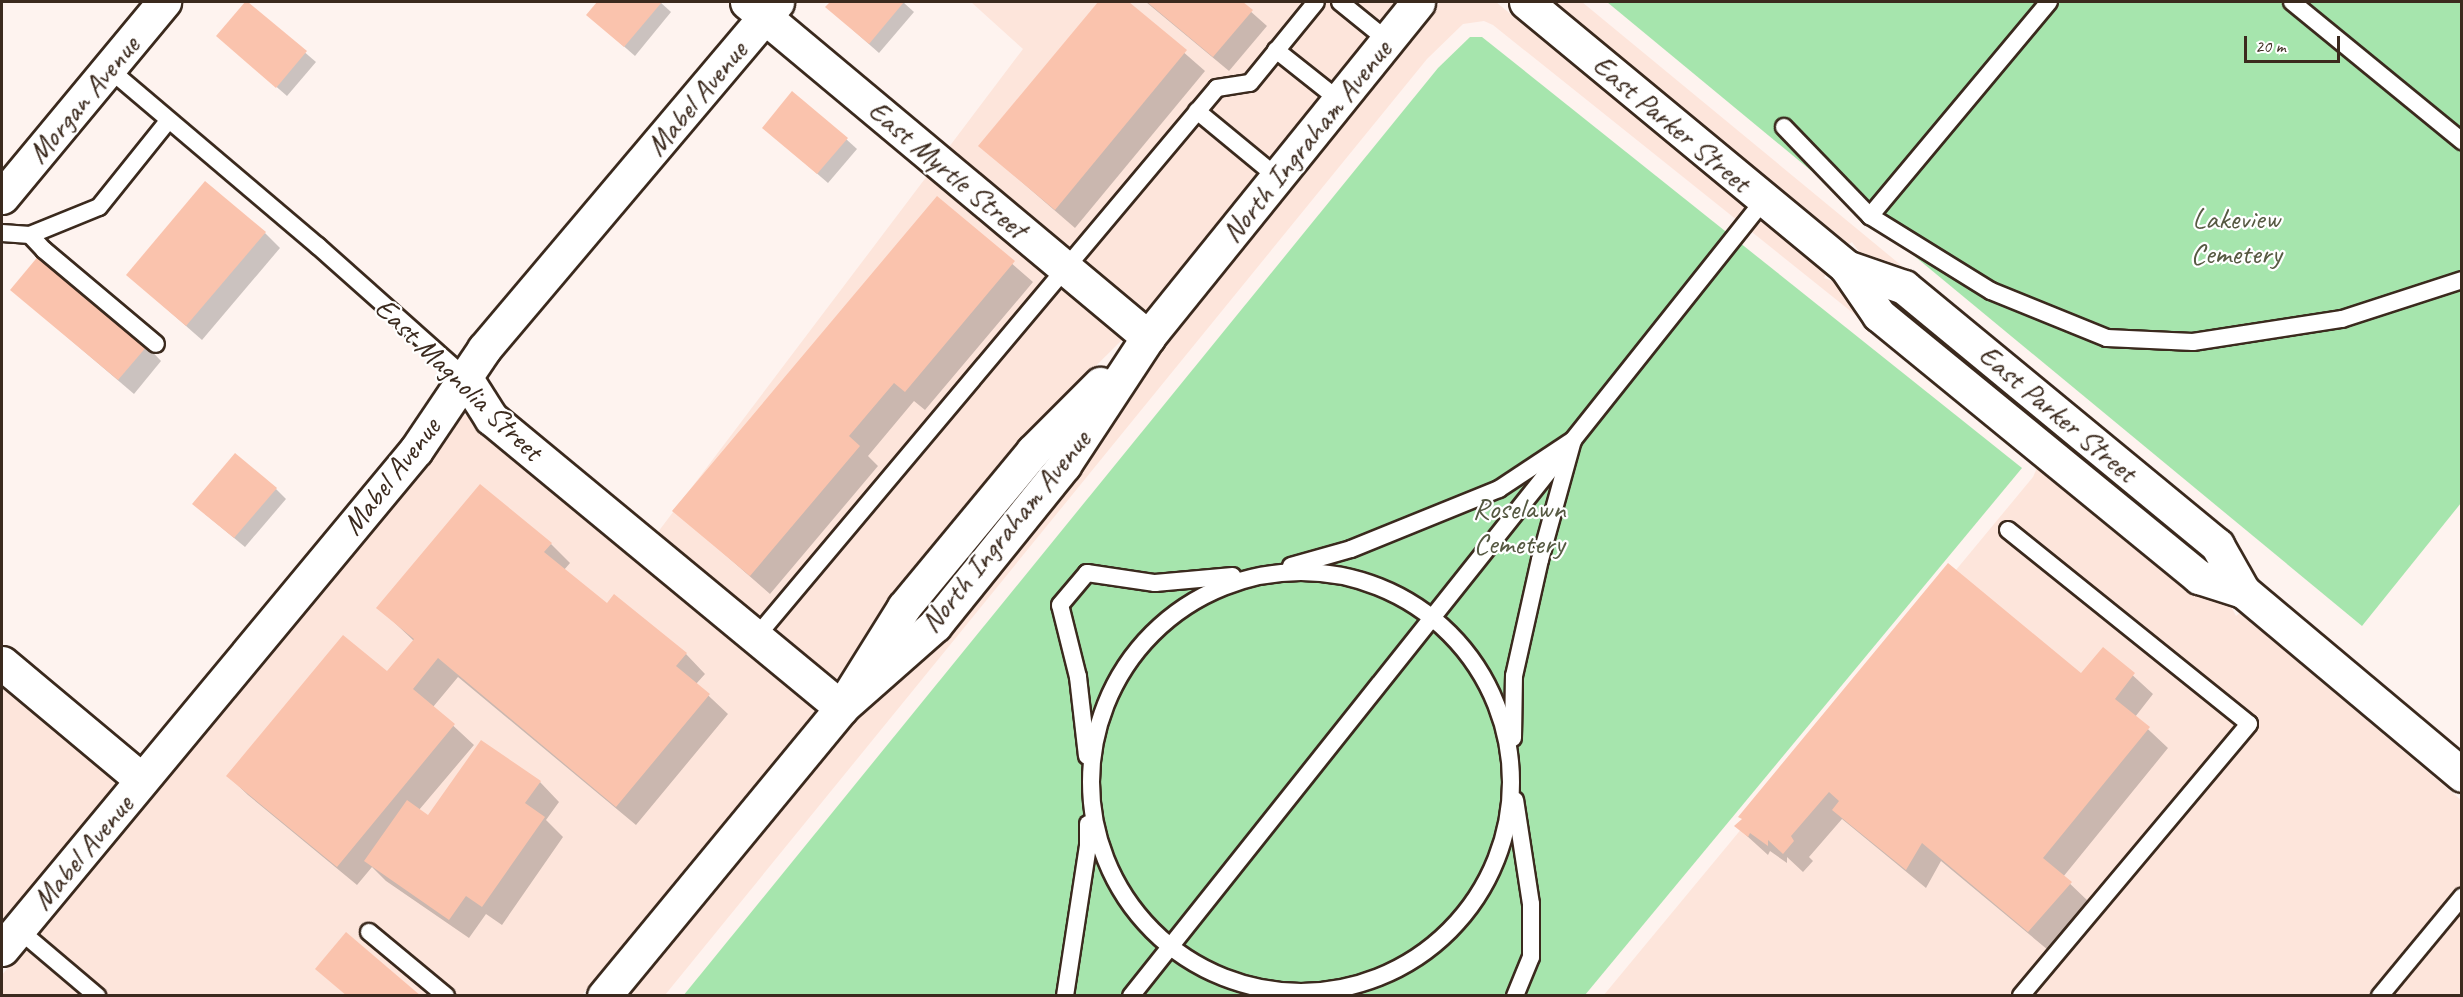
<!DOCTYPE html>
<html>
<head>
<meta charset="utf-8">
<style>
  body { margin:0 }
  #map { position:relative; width:2463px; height:997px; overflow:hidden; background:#fef3ef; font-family:Caveat,sans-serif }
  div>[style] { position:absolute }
  .built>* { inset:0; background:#fde5db }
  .green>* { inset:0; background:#a6e5ad }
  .shadow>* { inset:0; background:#0003 }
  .building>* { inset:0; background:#fac3ad }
  .roads { filter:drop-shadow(2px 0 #3b2a1e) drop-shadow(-2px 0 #3b2a1e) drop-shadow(0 2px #3b2a1e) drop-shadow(0 -2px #3b2a1e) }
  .service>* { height:16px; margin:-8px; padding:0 8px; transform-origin:8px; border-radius:8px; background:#fff }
  .service>.ring { margin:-8px; padding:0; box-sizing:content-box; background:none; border:16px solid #fff; border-radius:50% }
  .minor>* { height:33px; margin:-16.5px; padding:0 16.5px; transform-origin:16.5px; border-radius:16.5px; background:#fff }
  .tertiary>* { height:33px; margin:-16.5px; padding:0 16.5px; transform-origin:16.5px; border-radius:16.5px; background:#fff }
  span { translate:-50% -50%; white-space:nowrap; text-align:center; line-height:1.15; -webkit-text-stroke:4.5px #fff; paint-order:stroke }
  .street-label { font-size:30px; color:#3b2a1e }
  .park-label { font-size:30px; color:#565942 }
  .frame { position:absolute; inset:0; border:3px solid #3b2a1e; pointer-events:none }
  .scale { position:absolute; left:2244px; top:36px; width:96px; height:27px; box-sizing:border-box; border:3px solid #3b2a1e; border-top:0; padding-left:8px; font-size:18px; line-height:21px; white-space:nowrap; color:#3b2a1e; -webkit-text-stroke:4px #fff; paint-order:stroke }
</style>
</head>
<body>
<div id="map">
  <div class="built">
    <i style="clip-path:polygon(971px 2px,1398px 2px,1148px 312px,949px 147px,1023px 49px)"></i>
    <i style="clip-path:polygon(1440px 2px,1496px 2px,1826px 274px,1824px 278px,1835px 282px,1858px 317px,1493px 25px,1484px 21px,1463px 24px,1427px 59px,665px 995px,626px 996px,854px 719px,948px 635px,1077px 476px,1161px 348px)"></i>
    <i style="clip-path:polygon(1554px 2px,1582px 2px,1902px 266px,1859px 252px,1852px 242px,1849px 244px)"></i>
    <i style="clip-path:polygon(927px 176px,1122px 340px,1020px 441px,892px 596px,839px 682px,658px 532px)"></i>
    <i style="clip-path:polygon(461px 412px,470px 418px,477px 429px,817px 712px,582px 995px,2px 996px,2px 975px,428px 460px)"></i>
    <i style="clip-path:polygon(2037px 468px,2187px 591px,2231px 606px,2236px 616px,2240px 613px,2461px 800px,2461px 995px,1603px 996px,2033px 477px)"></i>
    <i style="clip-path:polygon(2px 688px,117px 784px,2px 923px)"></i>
  </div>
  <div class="green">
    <i style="clip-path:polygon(1607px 2px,2461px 2px,2461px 503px,2362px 626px)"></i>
    <i style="clip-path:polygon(1470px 37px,1482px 37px,2022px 468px,1585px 995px,683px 996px,1438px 68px)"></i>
  </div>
  <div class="shadow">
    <i style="clip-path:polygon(246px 2px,316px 62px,287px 96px,218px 36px)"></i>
    <i style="clip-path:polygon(599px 2px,660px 2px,671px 12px,635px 56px,588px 15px)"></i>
    <i style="clip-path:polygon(831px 2px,903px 2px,914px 12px,879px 53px,827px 7px)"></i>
    <i style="clip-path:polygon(1100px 2px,1126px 2px,1205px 71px,1075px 228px,980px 146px)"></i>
    <i style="clip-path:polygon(1146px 2px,1240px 2px,1267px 26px,1229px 71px)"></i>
    <i style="clip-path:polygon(764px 128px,846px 139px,857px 149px,828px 183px)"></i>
    <i style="clip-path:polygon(937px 198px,1033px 282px,925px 410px,914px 401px,868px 456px,878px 466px,770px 594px,674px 510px)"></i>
    <i style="clip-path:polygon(265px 233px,280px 248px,202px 340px,128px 275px)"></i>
    <i style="clip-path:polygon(12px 290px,147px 346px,161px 361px,134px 394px)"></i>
    <i style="clip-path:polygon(276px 489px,286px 499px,245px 547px,205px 514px)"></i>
    <i style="clip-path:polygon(551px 544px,570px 563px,564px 570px,607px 605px,686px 654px,705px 674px,696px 684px,728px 714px,636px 825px,458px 677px,433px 707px,474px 745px,419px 810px,429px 817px,540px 782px,559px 802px,546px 820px,563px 837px,502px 925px,486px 914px,469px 938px,386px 881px,372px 867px,357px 885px,248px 795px,228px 776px,387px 673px,414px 641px,379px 608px)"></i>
    <i style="clip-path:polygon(2104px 649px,2153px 694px,2135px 717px,2168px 748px,2063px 877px,2090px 903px,2048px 950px,1941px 861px,1926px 888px,1842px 819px,1809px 857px,1813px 861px,1803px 872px,1787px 857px,1787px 863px,1770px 851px,1768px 855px,1736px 826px,2081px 675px)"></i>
  </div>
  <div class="building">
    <i style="clip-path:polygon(245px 2px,248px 2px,307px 51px,276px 88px,216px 36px)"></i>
    <i style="clip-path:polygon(597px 2px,662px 2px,624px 47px,586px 15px)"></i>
    <i style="clip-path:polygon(830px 2px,904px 2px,869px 44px,825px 7px)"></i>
    <i style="clip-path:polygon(1098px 2px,1129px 2px,1187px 50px,1055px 210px,978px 146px)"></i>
    <i style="clip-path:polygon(1147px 2px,1243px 2px,1253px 10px,1213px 57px)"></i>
    <i style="clip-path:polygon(792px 91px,848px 138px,817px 174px,762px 128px)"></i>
    <i style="clip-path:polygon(205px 181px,266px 232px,186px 326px,126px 275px)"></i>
    <i style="clip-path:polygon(937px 196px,1015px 261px,905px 392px,894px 383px,849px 436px,860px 446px,750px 576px,672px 511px)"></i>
    <i style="clip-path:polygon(40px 254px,148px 345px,118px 380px,10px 290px)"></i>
    <i style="clip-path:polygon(235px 453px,277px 488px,234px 538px,192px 504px)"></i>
    <i style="clip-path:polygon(480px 484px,552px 543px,544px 552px,607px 603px,614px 594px,687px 653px,676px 666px,710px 694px,616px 807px,438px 658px,413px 689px,455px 724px,337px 867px,226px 776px,343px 635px,387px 671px,414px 639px,376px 608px)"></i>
    <i style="clip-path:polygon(1948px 563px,2081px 673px,2103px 647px,2135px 673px,2115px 699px,2150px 727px,2043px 858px,2072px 882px,2028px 932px,1922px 843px,1906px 870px,1832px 810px,1839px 801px,1829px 792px,1791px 836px,1794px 841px,1783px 854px,1768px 840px,1768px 846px,1750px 833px,1748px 837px,1734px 826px,1742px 819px,1738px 817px)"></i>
    <i style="clip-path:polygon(481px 740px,541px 781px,525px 803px,545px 817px,482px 907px,466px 896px,449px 920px,364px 861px,407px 800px,428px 815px)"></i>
    <i style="clip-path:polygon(346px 932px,421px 996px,347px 996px,315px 969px)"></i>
  </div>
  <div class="roads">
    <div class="service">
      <i style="left:1340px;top:2px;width:60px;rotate:39deg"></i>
      <i style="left:2292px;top:2px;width:220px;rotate:39.3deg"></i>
      <i style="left:1276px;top:50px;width:80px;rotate:38.4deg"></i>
      <i style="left:108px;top:68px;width:275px;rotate:40.3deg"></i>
      <i style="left:318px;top:246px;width:197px;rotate:41.7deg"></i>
      <i style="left:1197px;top:111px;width:104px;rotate:39.5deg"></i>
      <i style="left:1784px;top:127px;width:124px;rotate:46deg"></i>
      <i style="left:1870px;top:216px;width:142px;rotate:31.8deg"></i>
      <i style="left:1991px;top:291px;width:125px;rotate:22.1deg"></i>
      <i style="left:2107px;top:338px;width:86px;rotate:2.7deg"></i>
      <i style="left:2193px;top:342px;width:151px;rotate:-8.8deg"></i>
      <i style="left:2342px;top:319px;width:126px;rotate:-18deg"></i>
      <i style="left:1870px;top:216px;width:279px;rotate:-50.1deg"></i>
      <i style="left:2px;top:233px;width:28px;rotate:4deg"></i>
      <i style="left:30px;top:235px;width:74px;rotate:-22.1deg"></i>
      <i style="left:99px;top:207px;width:110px;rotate:-51.3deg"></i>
      <i style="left:30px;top:235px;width:21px;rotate:47deg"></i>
      <i style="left:44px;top:250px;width:146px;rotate:40deg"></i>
      <i style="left:2008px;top:530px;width:309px;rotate:38.8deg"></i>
      <i style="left:2249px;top:724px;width:355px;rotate:130deg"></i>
      <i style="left:1291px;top:566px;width:62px;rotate:-15.8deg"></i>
      <i style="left:1351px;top:549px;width:160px;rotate:-22.1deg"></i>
      <i style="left:1499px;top:489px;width:89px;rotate:-33.5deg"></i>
      <i class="ring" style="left:1091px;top:572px;width:404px;height:404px"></i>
      <i style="left:756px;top:637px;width:717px;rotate:-49.98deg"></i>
      <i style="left:1217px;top:88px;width:33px;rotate:-9deg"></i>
      <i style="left:1250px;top:83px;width:104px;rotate:-50.8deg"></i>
      <i style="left:1513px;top:738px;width:62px;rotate:-89.1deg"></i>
      <i style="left:1514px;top:676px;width:119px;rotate:-77.4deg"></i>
      <i style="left:1540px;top:560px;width:124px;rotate:-74.6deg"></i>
      <i style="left:1573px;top:440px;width:308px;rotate:-51.5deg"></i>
      <i style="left:1087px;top:756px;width:80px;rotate:-96.5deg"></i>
      <i style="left:1078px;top:677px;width:74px;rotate:-104deg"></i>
      <i style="left:1060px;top:605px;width:42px;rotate:-49.8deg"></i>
      <i style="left:1087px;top:573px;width:69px;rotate:8.4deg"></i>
      <i style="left:1155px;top:583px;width:78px;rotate:-5.1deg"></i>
      <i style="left:18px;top:929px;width:104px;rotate:40.3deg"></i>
      <i style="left:369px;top:932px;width:100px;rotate:39.7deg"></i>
      <i style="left:1065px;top:996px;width:152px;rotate:-81.3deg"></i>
      <i style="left:1088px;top:846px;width:22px;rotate:-90deg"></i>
      <i style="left:1131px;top:996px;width:695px;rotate:-51.48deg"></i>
      <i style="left:1515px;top:996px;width:42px;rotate:-67.7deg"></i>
      <i style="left:1531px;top:957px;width:53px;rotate:-90deg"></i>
      <i style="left:1531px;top:904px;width:105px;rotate:-98.7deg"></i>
      <i style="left:2380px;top:996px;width:129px;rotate:-50.4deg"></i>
    </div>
    <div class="minor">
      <i style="left:747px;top:2px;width:523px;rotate:39.88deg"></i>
      <i style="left:2px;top:197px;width:254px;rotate:-50.3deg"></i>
      <i style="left:465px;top:377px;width:49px;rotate:57.6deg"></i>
      <i style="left:491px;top:418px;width:455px;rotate:39.6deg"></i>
      <i style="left:2px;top:663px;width:182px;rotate:39.9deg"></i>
      <i style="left:2px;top:949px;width:648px;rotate:-50.32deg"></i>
      <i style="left:416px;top:450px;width:122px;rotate:-56deg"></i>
      <i style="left:484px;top:349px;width:454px;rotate:-49.8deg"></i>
    </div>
    <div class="tertiary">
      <i style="left:1526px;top:2px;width:415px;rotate:39.6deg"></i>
      <i style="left:1846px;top:267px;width:58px;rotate:55.5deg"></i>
      <i style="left:1879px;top:315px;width:414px;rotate:39.3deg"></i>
      <i style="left:2199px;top:577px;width:46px;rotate:17.7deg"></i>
      <i style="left:1846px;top:267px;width:61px;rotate:19deg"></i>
      <i style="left:1904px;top:287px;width:406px;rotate:39.5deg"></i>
      <i style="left:2217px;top:545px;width:53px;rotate:60.5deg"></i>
      <i style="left:2243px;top:591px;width:286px;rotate:40deg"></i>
      <i style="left:841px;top:708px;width:125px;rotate:-41.4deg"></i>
      <i style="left:935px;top:625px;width:206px;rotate:-51.1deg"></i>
      <i style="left:1064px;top:465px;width:153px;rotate:-56.7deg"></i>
      <i style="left:1148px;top:337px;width:430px;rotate:-51.1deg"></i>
      <i style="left:604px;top:996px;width:373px;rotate:-50.5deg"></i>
      <i style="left:841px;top:708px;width:119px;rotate:-58deg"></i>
      <i style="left:904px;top:607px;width:202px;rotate:-50.4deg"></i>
      <i style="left:1033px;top:451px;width:95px;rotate:-45deg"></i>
    </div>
  </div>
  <div class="street-label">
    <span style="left:696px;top:98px;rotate:-50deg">Mabel Avenue</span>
    <span style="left:83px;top:99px;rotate:-50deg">Morgan Avenue</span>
    <span style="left:1672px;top:123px;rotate:40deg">East Parker Street</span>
    <span style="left:1306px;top:141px;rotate:-51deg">North Ingraham Avenue</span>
    <span style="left:948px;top:169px;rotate:40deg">East Myrtle Street</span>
    <span style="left:459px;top:379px;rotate:44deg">East Magnolia Street</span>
    <span style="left:2058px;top:413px;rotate:40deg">East Parker Street</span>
    <span style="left:391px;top:476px;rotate:-52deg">Mabel Avenue</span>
    <span style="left:1005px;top:531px;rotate:-51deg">North Ingraham Avenue</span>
    <span style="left:82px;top:852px;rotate:-50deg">Mabel Avenue</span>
  </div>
  <div class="park-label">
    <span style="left:2236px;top:235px">Lakeview<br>Cemetery</span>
    <span style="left:1519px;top:525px">Roselawn<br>Cemetery</span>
  </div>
  <div class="frame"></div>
  <div class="scale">20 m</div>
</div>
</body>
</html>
